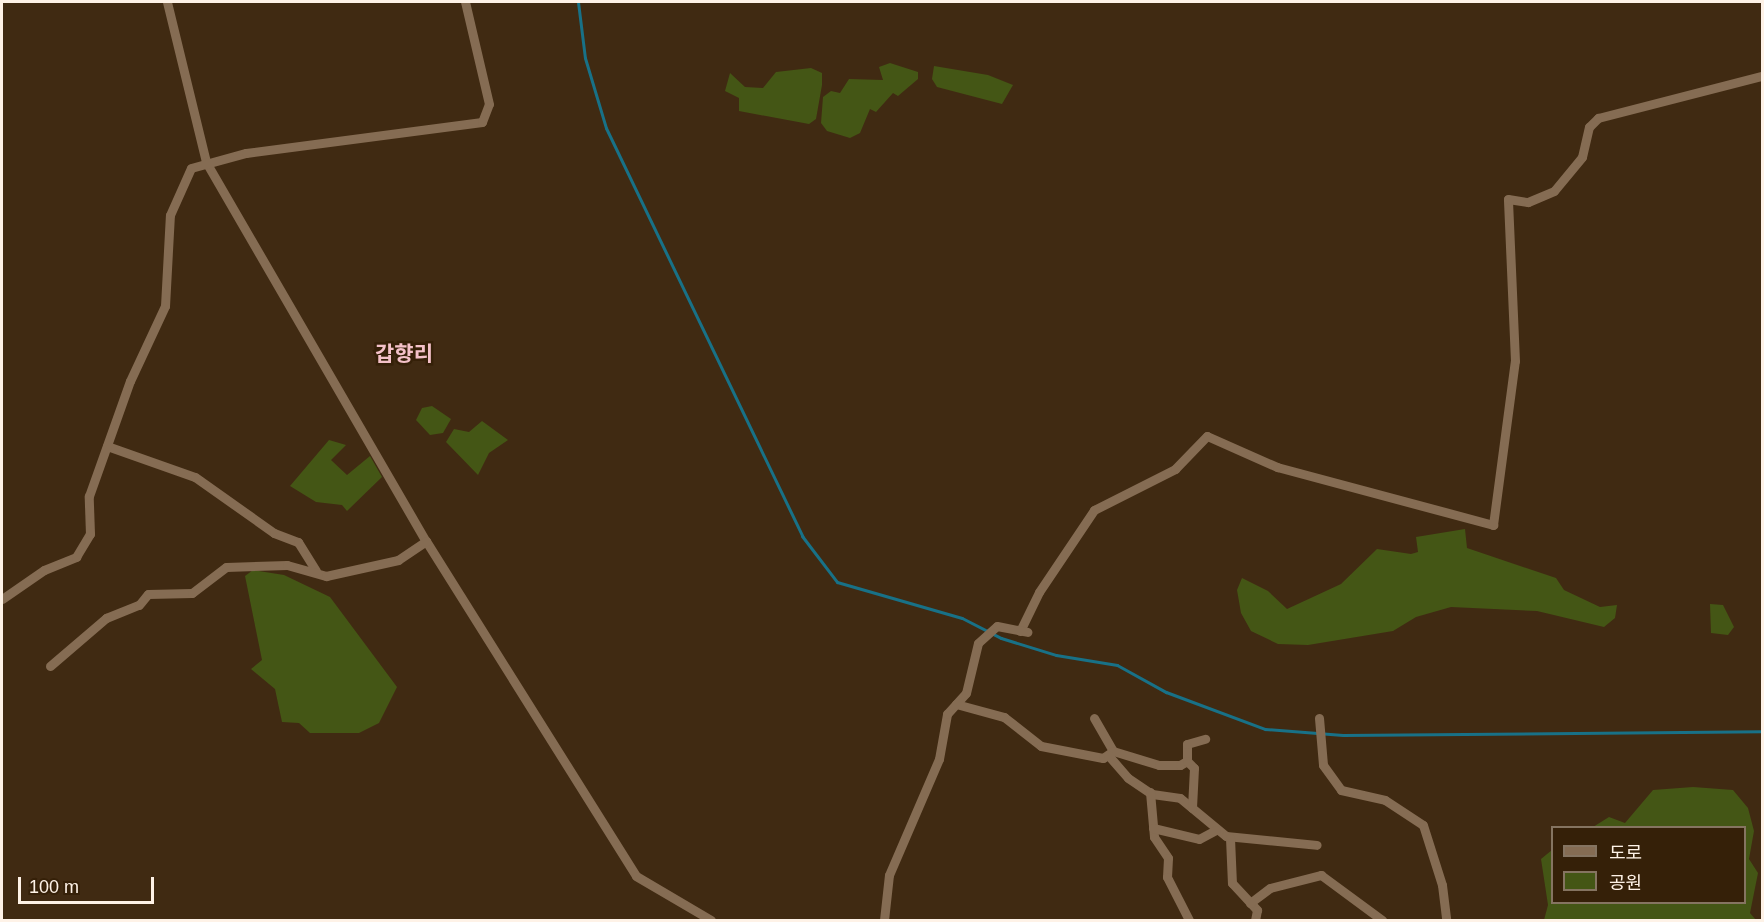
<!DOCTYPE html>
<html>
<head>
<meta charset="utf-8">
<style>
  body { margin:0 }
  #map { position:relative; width:1764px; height:922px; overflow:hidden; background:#402a12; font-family:Arial,"Noto Sans KR",sans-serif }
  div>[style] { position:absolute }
  .green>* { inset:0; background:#445615 }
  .stream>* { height:3px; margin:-1.5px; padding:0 1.5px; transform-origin:1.5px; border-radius:1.5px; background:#187187 }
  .street>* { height:9px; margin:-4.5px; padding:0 4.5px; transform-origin:4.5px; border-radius:4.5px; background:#856c53 }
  span { translate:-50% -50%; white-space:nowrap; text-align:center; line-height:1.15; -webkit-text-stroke:5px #352008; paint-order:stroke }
  .quarter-label { font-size:21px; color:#f4c1c9; font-weight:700 }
  .frame { position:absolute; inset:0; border:3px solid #fef2e7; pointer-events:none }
  .legend { position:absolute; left:1551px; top:826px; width:195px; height:78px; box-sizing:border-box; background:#352008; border:2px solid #857461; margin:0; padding:8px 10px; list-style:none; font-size:18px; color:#fef2e7 }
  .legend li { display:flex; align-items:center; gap:12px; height:30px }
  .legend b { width:30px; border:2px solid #857461 }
  .scale { position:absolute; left:18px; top:877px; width:136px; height:27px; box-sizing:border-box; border:3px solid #fef2e7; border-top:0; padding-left:8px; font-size:18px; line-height:21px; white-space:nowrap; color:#fef2e7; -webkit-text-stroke:4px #352008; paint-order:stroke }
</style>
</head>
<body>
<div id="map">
  <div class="green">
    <i style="clip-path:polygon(890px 63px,918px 72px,918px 79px,898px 96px,893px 93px,876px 112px,870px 109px,860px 133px,850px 138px,827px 131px,821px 123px,823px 97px,831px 91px,840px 93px,849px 79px,883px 80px,879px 67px)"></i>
    <i style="clip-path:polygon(934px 66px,988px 75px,1013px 85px,1002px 104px,937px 87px,932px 79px)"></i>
    <i style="clip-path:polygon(811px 68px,822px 73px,822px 85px,816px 119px,809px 124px,739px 111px,739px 98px,725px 91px,730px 73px,745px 87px,763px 88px,776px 72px)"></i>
    <i style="clip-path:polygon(432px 406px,451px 419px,443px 433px,430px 435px,416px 420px,422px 408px)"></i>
    <i style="clip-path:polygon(482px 421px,508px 440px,489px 453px,478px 475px,446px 442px,454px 429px,469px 432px)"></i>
    <i style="clip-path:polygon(329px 440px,346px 445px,331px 460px,347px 475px,370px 456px,382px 477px,347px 511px,342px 505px,316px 502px,290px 486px)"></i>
    <i style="clip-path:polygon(1465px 529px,1467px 548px,1556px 578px,1564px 590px,1600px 607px,1617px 605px,1615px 618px,1604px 627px,1537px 611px,1451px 607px,1416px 617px,1393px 631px,1308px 645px,1278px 644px,1251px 631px,1241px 613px,1237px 590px,1242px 578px,1268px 591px,1287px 609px,1341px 584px,1377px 549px,1411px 554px,1418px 552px,1416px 537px)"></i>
    <i style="clip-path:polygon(253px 570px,284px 575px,330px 597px,397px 687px,379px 723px,359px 733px,310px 733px,299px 723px,282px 722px,275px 689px,251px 669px,262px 660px,245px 576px)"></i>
    <i style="clip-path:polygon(1710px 604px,1723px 605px,1734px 627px,1728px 635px,1711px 633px)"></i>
    <i style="clip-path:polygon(1693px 787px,1733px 790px,1748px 808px,1754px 831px,1749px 859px,1758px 873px,1750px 913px,1756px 920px,1544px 920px,1548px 905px,1541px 859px,1552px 850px,1552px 902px,1744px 902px,1744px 828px,1593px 827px,1609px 817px,1625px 823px,1653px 790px)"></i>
  </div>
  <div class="stream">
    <i style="left:578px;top:2px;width:56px;rotate:82.9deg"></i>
    <i style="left:585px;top:58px;width:73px;rotate:73.3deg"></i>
    <i style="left:606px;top:128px;width:453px;rotate:64.3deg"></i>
    <i style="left:802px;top:536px;width:58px;rotate:52.7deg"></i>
    <i style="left:837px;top:582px;width:130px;rotate:16.1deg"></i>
    <i style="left:962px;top:618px;width:44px;rotate:27.1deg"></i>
    <i style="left:1001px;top:638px;width:58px;rotate:17.2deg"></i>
    <i style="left:1056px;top:655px;width:62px;rotate:9.3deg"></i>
    <i style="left:1117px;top:665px;width:56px;rotate:28.9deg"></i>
    <i style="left:1166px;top:692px;width:106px;rotate:20.5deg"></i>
    <i style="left:1265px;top:729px;width:78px;rotate:4.4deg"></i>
    <i style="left:1343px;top:735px;width:419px;rotate:-0.5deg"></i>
  </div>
  <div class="street">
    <i style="left:167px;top:2px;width:165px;rotate:76.3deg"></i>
    <i style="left:206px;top:162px;width:438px;rotate:59.9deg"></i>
    <i style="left:426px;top:541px;width:395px;rotate:57.9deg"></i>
    <i style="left:636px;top:876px;width:87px;rotate:30.4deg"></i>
    <i style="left:107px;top:446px;width:93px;rotate:19.4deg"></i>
    <i style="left:195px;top:477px;width:97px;rotate:35.3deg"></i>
    <i style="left:274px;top:533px;width:26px;rotate:21deg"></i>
    <i style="left:298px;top:542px;width:34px;rotate:58deg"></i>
    <i style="left:2px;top:599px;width:51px;rotate:-34.6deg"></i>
    <i style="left:44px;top:570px;width:35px;rotate:-22deg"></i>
    <i style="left:76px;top:557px;width:27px;rotate:-59deg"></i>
    <i style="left:90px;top:534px;width:38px;rotate:-92deg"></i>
    <i style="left:89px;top:496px;width:122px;rotate:-70.4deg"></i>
    <i style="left:130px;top:381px;width:83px;rotate:-65deg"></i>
    <i style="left:165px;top:306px;width:91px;rotate:-86.9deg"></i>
    <i style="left:170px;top:215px;width:51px;rotate:-65.9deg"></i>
    <i style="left:191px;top:168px;width:57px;rotate:-15.3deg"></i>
    <i style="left:246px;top:153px;width:238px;rotate:-7.5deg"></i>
    <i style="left:482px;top:122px;width:19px;rotate:-69deg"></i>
    <i style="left:489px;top:104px;width:105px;rotate:-103.2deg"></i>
    <i style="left:1020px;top:631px;width:43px;rotate:-64deg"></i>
    <i style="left:1039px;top:592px;width:99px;rotate:-56.1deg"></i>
    <i style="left:1094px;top:510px;width:91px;rotate:-26.8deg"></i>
    <i style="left:1175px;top:469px;width:46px;rotate:-45.9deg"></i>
    <i style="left:1207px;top:436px;width:77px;rotate:23.9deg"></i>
    <i style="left:1277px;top:467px;width:224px;rotate:15deg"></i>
    <i style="left:1493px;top:525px;width:165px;rotate:-82.4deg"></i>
    <i style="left:1515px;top:361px;width:162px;rotate:-92.5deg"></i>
    <i style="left:1508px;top:199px;width:20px;rotate:9deg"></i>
    <i style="left:1528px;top:202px;width:28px;rotate:-23deg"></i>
    <i style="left:1554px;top:191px;width:44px;rotate:-50.5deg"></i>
    <i style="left:1582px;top:157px;width:31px;rotate:-77deg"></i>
    <i style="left:1589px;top:127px;width:13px;rotate:-45deg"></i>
    <i style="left:1598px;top:118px;width:169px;rotate:-14.4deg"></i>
    <i style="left:50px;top:666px;width:74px;rotate:-40.6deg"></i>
    <i style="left:106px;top:618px;width:35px;rotate:-22deg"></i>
    <i style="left:139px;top:605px;width:14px;rotate:-51deg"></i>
    <i style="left:148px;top:594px;width:44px;rotate:-1.3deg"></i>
    <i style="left:192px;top:593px;width:43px;rotate:-37.4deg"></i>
    <i style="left:226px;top:567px;width:61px;rotate:-1.9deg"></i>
    <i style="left:287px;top:565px;width:41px;rotate:15.8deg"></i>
    <i style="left:326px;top:576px;width:74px;rotate:-12.5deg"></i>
    <i style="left:398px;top:560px;width:34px;rotate:-34deg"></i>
    <i style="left:956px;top:704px;width:50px;rotate:15.2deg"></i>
    <i style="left:1004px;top:717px;width:47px;rotate:38.1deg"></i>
    <i style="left:1041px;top:746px;width:63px;rotate:11deg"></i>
    <i style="left:1103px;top:758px;width:12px;rotate:-35deg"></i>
    <i style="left:1113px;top:751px;width:38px;rotate:-120deg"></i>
    <i style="left:1319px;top:718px;width:47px;rotate:85.1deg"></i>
    <i style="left:1323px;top:765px;width:31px;rotate:54deg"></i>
    <i style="left:1341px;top:790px;width:45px;rotate:12.8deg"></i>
    <i style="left:1385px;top:800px;width:45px;rotate:33.3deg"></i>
    <i style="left:1423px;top:825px;width:63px;rotate:72.4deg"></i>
    <i style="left:1442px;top:885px;width:35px;rotate:83deg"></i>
    <i style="left:1113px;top:751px;width:48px;rotate:16.9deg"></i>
    <i style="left:1159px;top:765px;width:21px"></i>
    <i style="left:1180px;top:765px;width:8px;rotate:-30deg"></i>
    <i style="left:1187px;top:761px;width:17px;rotate:-90deg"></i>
    <i style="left:1187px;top:744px;width:19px;rotate:-16deg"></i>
    <i style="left:1108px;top:755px;width:30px;rotate:49deg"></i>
    <i style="left:1128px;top:778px;width:29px;rotate:34deg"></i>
    <i style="left:1152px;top:794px;width:28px;rotate:8deg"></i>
    <i style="left:1180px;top:798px;width:60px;rotate:39.6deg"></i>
    <i style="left:1226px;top:836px;width:91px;rotate:5.6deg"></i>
    <i style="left:1187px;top:761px;width:10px;rotate:45deg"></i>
    <i style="left:1194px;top:768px;width:40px;rotate:92.9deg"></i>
    <i style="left:1150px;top:792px;width:45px;rotate:84.9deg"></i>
    <i style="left:1154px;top:837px;width:25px;rotate:56deg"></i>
    <i style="left:1168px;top:858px;width:19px;rotate:93deg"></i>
    <i style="left:1167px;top:877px;width:48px;rotate:62.9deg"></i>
    <i style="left:1153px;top:828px;width:47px;rotate:13.4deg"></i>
    <i style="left:1199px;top:839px;width:19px;rotate:-28deg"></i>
    <i style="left:1230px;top:838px;width:45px;rotate:87.5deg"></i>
    <i style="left:1232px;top:883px;width:37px;rotate:47deg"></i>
    <i style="left:1257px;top:910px;width:10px;rotate:101deg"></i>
    <i style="left:1250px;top:903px;width:25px;rotate:-37deg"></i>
    <i style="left:1270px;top:888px;width:53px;rotate:-14.3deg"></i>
    <i style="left:1321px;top:875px;width:76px;rotate:36.4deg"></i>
    <i style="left:884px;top:920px;width:45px;rotate:-83.7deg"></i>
    <i style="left:889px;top:875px;width:126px;rotate:-66.7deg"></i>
    <i style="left:939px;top:759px;width:46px;rotate:-79.9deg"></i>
    <i style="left:947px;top:714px;width:28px;rotate:-48deg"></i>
    <i style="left:966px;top:693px;width:51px;rotate:-76.5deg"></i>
    <i style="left:978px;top:643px;width:25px;rotate:-42deg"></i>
    <i style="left:997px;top:626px;width:31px;rotate:11deg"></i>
  </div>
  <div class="quarter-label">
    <span style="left:404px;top:354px">갑향리</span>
  </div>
  <div class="frame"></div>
  <ul class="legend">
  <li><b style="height:8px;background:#856c53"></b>도로</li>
  <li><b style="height:16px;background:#445615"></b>공원</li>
  </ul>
  <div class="scale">100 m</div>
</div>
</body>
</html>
